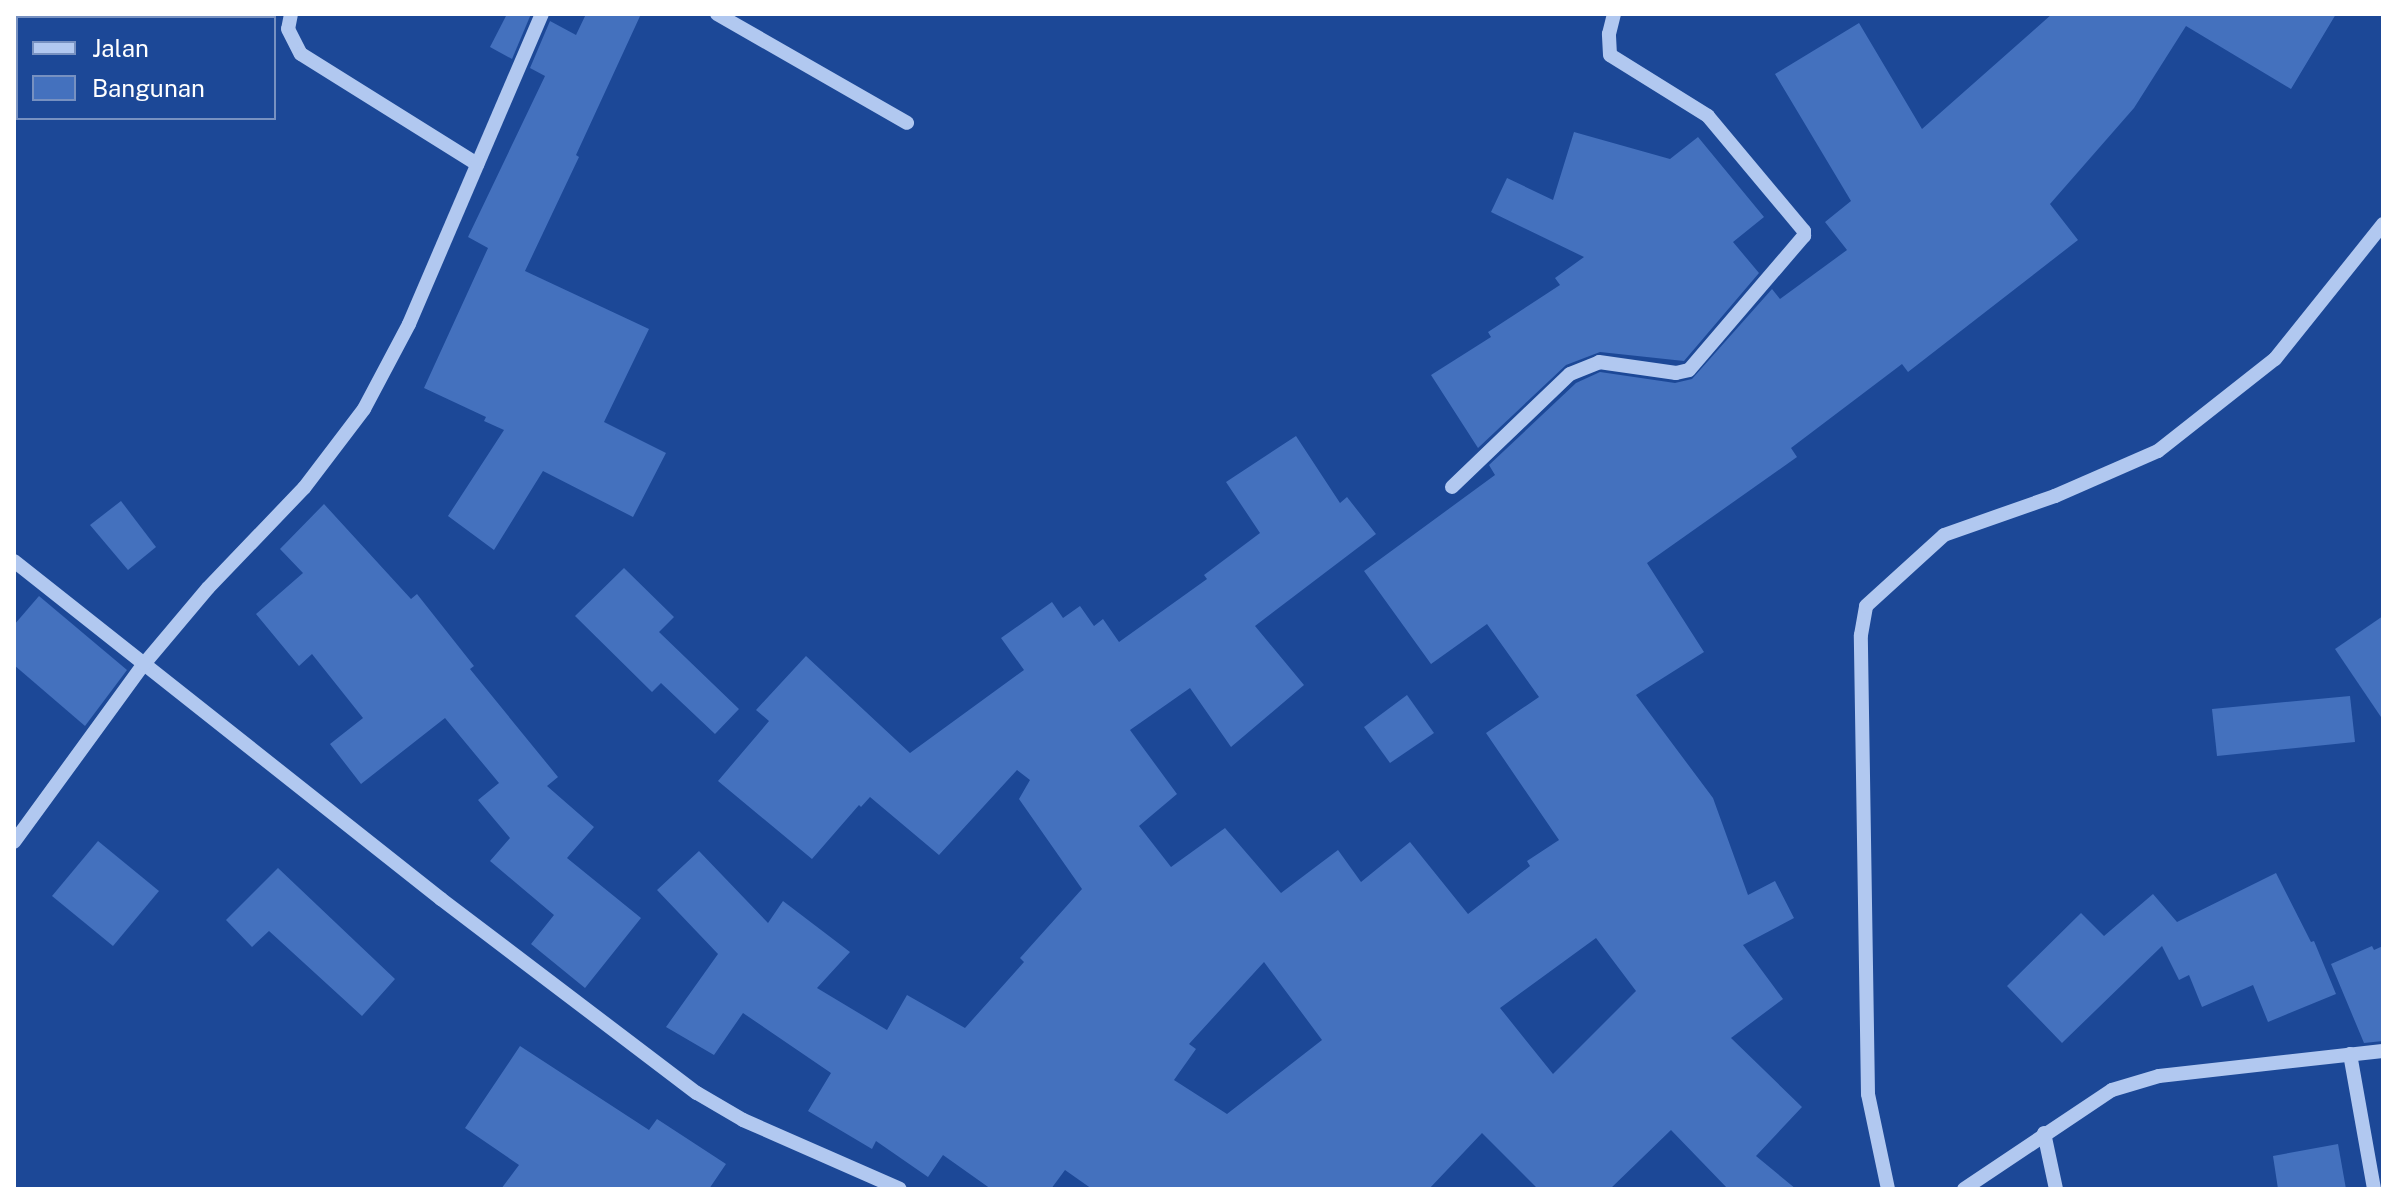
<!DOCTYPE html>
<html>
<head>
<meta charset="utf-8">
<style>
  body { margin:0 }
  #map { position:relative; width:2397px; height:1203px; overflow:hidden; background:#1c4897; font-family:"Public Sans",sans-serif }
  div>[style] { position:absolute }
  .building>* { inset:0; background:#4471be }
  .minor>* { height:14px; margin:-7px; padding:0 7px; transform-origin:7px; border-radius:7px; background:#b1c8f0 }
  span { translate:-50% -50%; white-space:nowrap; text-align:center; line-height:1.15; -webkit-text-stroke:8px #1c4897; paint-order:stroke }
  .frame { position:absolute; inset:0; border:16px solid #fff; pointer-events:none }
  .legend { position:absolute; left:16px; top:16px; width:260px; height:104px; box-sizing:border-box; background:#1c4897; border:2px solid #7791c1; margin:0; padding:10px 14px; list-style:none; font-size:24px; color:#fff }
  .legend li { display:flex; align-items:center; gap:16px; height:40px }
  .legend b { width:40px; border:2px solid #7791c1 }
</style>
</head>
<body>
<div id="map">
  <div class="building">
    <i style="clip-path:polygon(507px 14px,531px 14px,512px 59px,490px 47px)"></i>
    <i style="clip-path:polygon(586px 14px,641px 14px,576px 155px,579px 157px,525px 271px,649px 329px,604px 422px,666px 453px,633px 517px,543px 471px,494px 550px,448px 516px,504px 430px,484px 421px,486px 417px,424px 388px,488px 248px,468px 237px,545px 76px,530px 68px,550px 21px,576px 35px)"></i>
    <i style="clip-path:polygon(evenodd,2052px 14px,2336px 14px,2291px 89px,2186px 26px,2134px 108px,2050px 204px,2078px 240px,1908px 372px,1902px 364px,1791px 448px,1797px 457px,1647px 563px,1704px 652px,1636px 695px,1713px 798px,1748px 895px,1775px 881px,1794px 918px,1743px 945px,1783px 999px,1731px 1038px,1802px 1107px,1756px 1156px,1796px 1189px,1728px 1189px,1671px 1130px,1610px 1189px,1538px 1189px,1482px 1133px,1429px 1189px,1092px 1189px,1065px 1170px,1051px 1189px,991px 1189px,943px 1155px,928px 1177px,876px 1141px,872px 1149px,808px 1111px,831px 1073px,743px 1013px,714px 1055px,666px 1027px,718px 954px,657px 890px,699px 851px,768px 923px,783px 901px,850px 952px,817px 988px,887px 1030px,907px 995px,965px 1028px,1024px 962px,1020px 958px,1082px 889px,1019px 799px,1030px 780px,1017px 770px,939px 855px,870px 797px,861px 807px,859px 805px,812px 859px,718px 781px,769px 721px,756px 710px,806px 656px,910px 753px,1024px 670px,1001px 638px,1052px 602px,1063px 618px,1080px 606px,1094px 626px,1103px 619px,1119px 642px,1207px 579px,1204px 575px,1260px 533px,1226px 482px,1296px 436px,1340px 503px,1347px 497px,1376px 534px,1255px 626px,1304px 685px,1231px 747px,1190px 688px,1130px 730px,1177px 794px,1139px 826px,1171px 867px,1225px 828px,1281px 893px,1338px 850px,1361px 882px,1410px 842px,1468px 914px,1530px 866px,1527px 861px,1559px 840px,1486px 733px,1539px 697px,1487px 624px,1431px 664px,1364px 571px,1495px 475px,1489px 465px,1576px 383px,1600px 372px,1675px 383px,1692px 379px,1772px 289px,1780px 299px,1847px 250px,1825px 222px,1851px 201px,1775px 74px,1859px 23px,1922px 129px,2052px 14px,1596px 938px,1636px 991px,1553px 1074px,1500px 1008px,1596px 938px,2052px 14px,1264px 962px,1322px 1040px,1227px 1114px,1174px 1080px,1196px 1049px,1189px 1044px,1264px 962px)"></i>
    <i style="clip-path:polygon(1574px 132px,1670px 159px,1698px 137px,1764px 217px,1733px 242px,1759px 273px,1684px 361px,1600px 352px,1566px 365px,1478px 448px,1431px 375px,1491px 337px,1488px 332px,1560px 285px,1555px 278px,1584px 257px,1491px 212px,1507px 178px,1553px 200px)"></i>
    <i style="clip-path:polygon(121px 501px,156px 547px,128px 570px,90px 525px)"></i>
    <i style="clip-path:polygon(324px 504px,411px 599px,417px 594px,474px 666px,470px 669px,558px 777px,547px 786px,594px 827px,567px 858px,641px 918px,585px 988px,531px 944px,554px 915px,490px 861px,510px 838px,478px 800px,499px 783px,445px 718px,361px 784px,330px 744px,363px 718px,312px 654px,299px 666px,256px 614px,303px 573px,280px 549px)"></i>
    <i style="clip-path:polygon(624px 568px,674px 617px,659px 632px,739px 709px,715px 734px,661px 683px,652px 692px,575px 616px)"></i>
    <i style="clip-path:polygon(39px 596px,127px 670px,85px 726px,14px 665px,14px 625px)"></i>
    <i style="clip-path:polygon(2383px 616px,2383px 720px,2335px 649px)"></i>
    <i style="clip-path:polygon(1407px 695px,1434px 733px,1390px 763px,1364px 727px)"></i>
    <i style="clip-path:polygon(2350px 696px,2355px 742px,2217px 756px,2212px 709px)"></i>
    <i style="clip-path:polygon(98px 841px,159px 891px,113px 946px,52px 896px)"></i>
    <i style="clip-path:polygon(278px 868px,395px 979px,362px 1016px,269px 931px,252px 947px,226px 920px)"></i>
    <i style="clip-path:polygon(2276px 873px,2311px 942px,2314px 941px,2336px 994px,2268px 1022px,2253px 985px,2202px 1007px,2189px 975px,2179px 980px,2162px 946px,2062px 1043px,2007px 986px,2081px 913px,2104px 936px,2153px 894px,2177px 922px)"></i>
    <i style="clip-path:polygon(2372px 946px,2374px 950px,2383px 946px,2383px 1041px,2364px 1043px,2331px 964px)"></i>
    <i style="clip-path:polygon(520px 1046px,649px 1130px,657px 1119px,726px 1164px,709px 1189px,501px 1189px,519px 1165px,465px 1128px)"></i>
    <i style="clip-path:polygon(2338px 1144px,2346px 1189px,2278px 1189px,2273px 1156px)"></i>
  </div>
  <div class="minor">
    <i style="left:291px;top:14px;width:15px;rotate:101deg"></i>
    <i style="left:288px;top:29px;width:28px;rotate:63deg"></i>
    <i style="left:301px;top:54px;width:208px;rotate:32deg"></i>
    <i style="left:717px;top:14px;width:219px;rotate:29.8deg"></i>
    <i style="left:1452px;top:487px;width:163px;rotate:-43.8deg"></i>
    <i style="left:1570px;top:374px;width:31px;rotate:-22deg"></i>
    <i style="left:1599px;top:362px;width:78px;rotate:8.1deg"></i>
    <i style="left:1676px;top:373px;width:13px;rotate:-13deg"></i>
    <i style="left:1689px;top:370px;width:177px;rotate:-49.4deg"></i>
    <i style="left:1804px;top:236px;width:5px;rotate:-90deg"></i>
    <i style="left:1804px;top:231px;width:150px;rotate:-129.9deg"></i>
    <i style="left:1708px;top:116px;width:115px;rotate:-148.1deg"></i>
    <i style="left:1610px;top:55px;width:21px;rotate:-93deg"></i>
    <i style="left:1609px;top:34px;width:21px;rotate:-76deg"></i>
    <i style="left:14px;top:561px;width:545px;rotate:38.36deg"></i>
    <i style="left:441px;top:899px;width:321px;rotate:37.2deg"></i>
    <i style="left:697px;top:1093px;width:53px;rotate:30.4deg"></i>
    <i style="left:743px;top:1120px;width:171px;rotate:23.7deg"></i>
    <i style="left:14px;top:842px;width:220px;rotate:-53.9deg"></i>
    <i style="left:144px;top:664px;width:99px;rotate:-49.9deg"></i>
    <i style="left:208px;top:588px;width:139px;rotate:-46.2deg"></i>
    <i style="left:304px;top:488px;width:99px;rotate:-52.8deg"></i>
    <i style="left:364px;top:409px;width:96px;rotate:-62.1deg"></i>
    <i style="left:409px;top:324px;width:337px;rotate:-66.8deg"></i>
    <i style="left:2350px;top:1054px;width:137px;rotate:79.9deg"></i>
    <i style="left:2044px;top:1133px;width:57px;rotate:77.9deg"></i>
    <i style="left:1888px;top:1189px;width:97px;rotate:-101.9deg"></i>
    <i style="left:1868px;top:1094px;width:459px;rotate:-90.9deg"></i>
    <i style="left:1861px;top:635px;width:29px;rotate:-80deg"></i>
    <i style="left:1866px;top:606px;width:105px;rotate:-42.3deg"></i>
    <i style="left:1944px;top:535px;width:118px;rotate:-19.4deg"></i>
    <i style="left:2055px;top:496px;width:112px;rotate:-23.6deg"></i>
    <i style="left:2158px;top:451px;width:149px;rotate:-38.2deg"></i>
    <i style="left:2275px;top:359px;width:173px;rotate:-51.3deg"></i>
    <i style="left:1964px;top:1189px;width:178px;rotate:-33.8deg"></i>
    <i style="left:2112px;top:1090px;width:49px;rotate:-16.6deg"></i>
    <i style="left:2159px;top:1076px;width:225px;rotate:-6.4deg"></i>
  </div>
  <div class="frame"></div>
  <ul class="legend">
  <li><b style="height:10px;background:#b1c8f0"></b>Jalan</li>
  <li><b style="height:22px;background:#4471be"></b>Bangunan</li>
  </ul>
</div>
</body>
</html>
